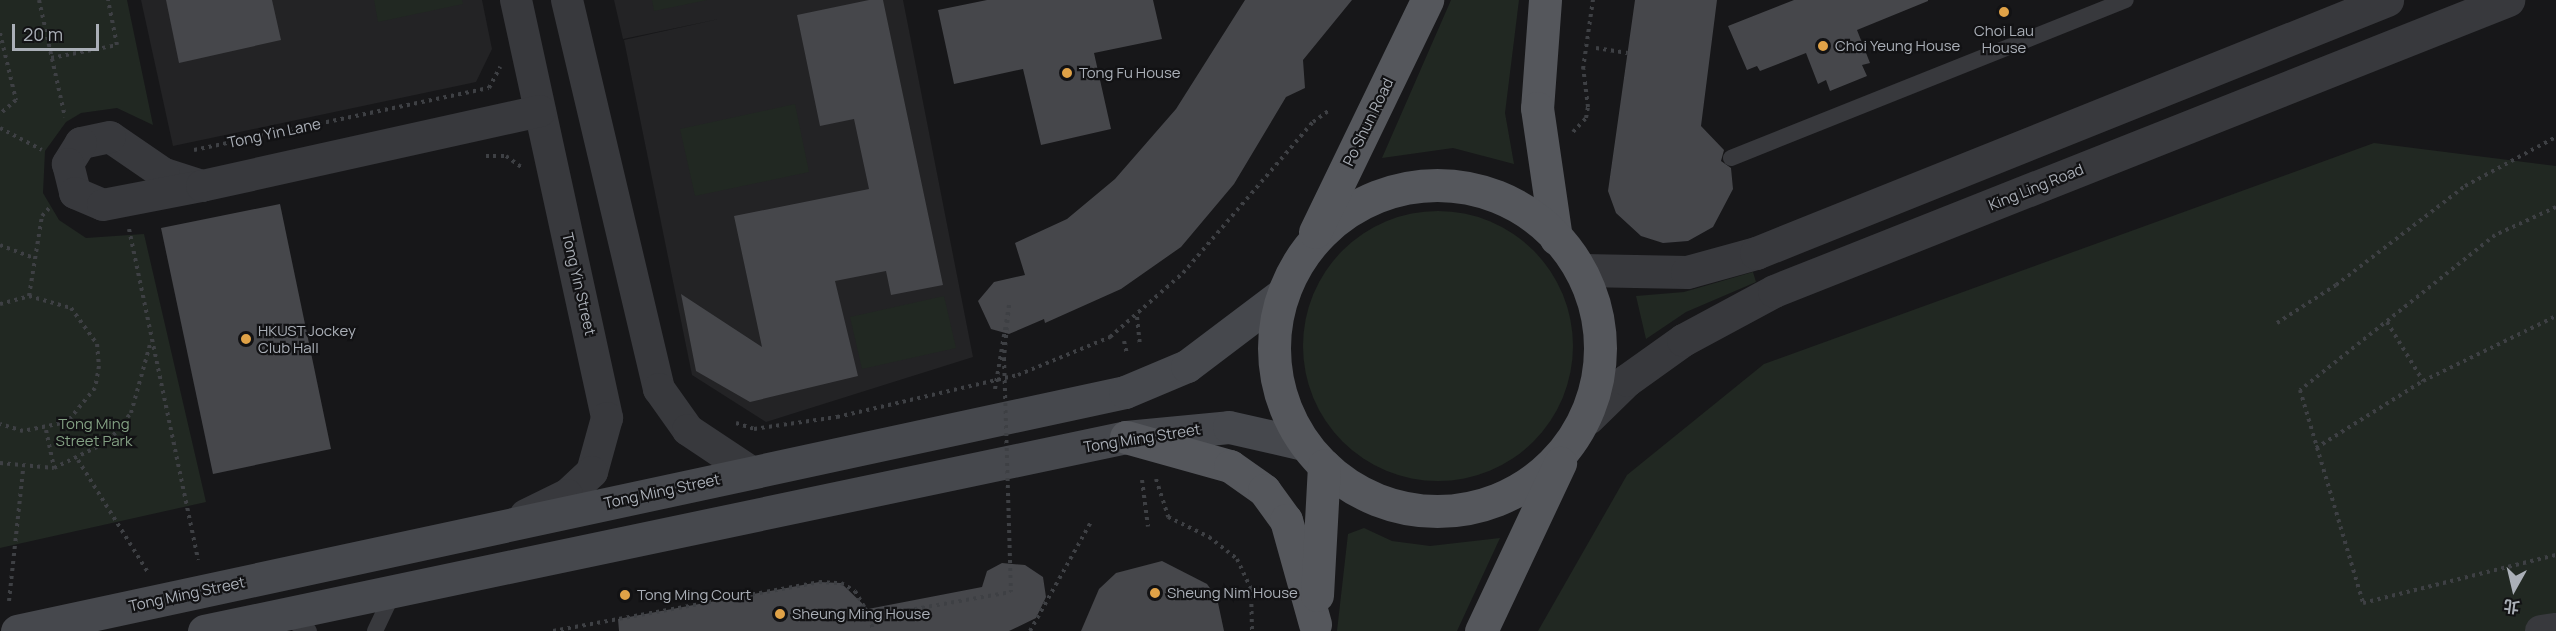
<!DOCTYPE html>
<html>
<head>
<meta charset="utf-8">
<style>
  body { margin:0 }
  #map { position:relative; width:2556px; height:631px; overflow:hidden; background:#171719; font-family:Manrope,"Noto Sans TC",sans-serif }
  div>[style] { position:absolute }
  .built>* { inset:0; background:#232325 }
  .green>* { inset:0; background:#212822 }
  .round { border-radius:50% }
  .building>* { inset:0; background:#46474b }
  .path>* { height:4px; margin-top:-2px; transform-origin:0; background:repeating-linear-gradient(90deg,#3e4044 0 3px,transparent 0 7.5px) }
  .service>* { height:16px; margin:-8px; padding:0 8px; transform-origin:8px; border-radius:8px; background:#38393d }
  .minor>* { height:32px; margin:-16px; padding:0 16px; transform-origin:16px; border-radius:16px; background:#38393d }
  .tertiary>* { height:33px; margin:-16.5px; padding:0 16.5px; transform-origin:16.5px; border-radius:16.5px; background:#38393d }
  .secondary>* { height:33px; margin:-16.5px; padding:0 16.5px; transform-origin:16.5px; border-radius:16.5px; background:#46484d }
  .primary>* { height:33px; margin:-16.5px; padding:0 16.5px; transform-origin:16.5px; border-radius:16.5px; background:#55575c }
  .primary>.ring { margin:-16.5px; padding:0; box-sizing:content-box; background:none; border:33px solid #55575c; border-radius:50% }
  .path-bridge>* { height:4px; margin-top:-2px; transform-origin:0; background:repeating-linear-gradient(90deg,#3e4044 0 3px,transparent 0 7.5px) }
  .dots>* { width:16px; height:16px; translate:-50% -50%; box-sizing:border-box; border:3px solid #121214; border-radius:50% }
  span { translate:-50% -50%; white-space:nowrap; text-align:center; line-height:1.15; -webkit-text-stroke:4.5px #121214; paint-order:stroke }
  .poi-label { font-size:15px; color:#aaafb7 }
  .left { translate:0 -50%; text-align:left }
  .street-label { font-size:15px; color:#aaafb7 }
  .park-label { font-size:15px; color:#83a083 }
  .north { position:absolute; left:2484px; top:559px; width:60px; height:60px; -webkit-text-stroke:4px #121214; paint-order:stroke; rotate:188deg; font-size:16px; font-weight:700; line-height:24px; text-align:center; color:#aaafb7 }
  .north::after { content:''; display:block; margin:auto; width:21px; height:27px; background:#aaafb7; clip-path:polygon(50% 0,100% 100%,50% 72%,0 100%) }
  .scale { position:absolute; left:12px; top:24px; width:87px; height:27px; box-sizing:border-box; border:3px solid #aaafb7; border-top:0; padding-left:8px; font-size:18px; line-height:21px; white-space:nowrap; color:#aaafb7; -webkit-text-stroke:4px #121214; paint-order:stroke }
</style>
</head>
<body>
<div id="map">
  <div class="built">
    <i style="clip-path:polygon(141px 0,482px 0,492px 49px,476px 82px,173px 146px)"></i>
    <i style="clip-path:polygon(614px 0,903px 0,973px 357px,766px 422px,692px 375px,624px 40px,719px 19px,623px 39px)"></i>
  </div>
  <div class="green">
    <i style="clip-path:polygon(0 0,127px 0,153px 125px,117px 108px,81px 113px,66px 122px,45px 151px,43px 193px,59px 220px,86px 238px,144px 234px,206px 502px,0 548px)"></i>
    <i style="clip-path:polygon(374px 0,462px 0,463px 4px,378px 22px)"></i>
    <i style="clip-path:polygon(652px 0,707px 0,654px 11px)"></i>
    <i style="clip-path:polygon(1451px 0,1519px 0,1505px 113px,1514px 164px,1453px 148px,1382px 158px)"></i>
    <i style="clip-path:polygon(795px 104px,809px 172px,695px 196px,680px 129px)"></i>
    <i style="clip-path:polygon(2374px 143px,2556px 166px,2556px 631px,1538px 631px,1627px 475px,1764px 364px)"></i>
    <i class="round" style="left:1303px;top:211px;width:270px;height:270px"></i>
    <i style="clip-path:polygon(1753px 272px,1756px 282px,1686px 312px,1646px 339px,1636px 296px,1684px 292px)"></i>
    <i style="clip-path:polygon(944px 296px,956px 348px,862px 369px,850px 317px)"></i>
    <i style="clip-path:polygon(1364px 528px,1392px 541px,1430px 546px,1500px 538px,1457px 631px,1337px 631px,1348px 534px)"></i>
  </div>
  <div class="building">
    <i style="clip-path:polygon(166px 0,272px 0,281px 40px,179px 63px)"></i>
    <i style="clip-path:polygon(869px 0,883px 0,943px 285px,891px 295px,886px 271px,835px 281px,858px 376px,750px 402px,696px 371px,681px 294px,762px 347px,734px 216px,869px 189px,854px 119px,820px 126px,797px 15px)"></i>
    <i style="clip-path:polygon(987px 0,1153px 0,1162px 39px,1094px 53px,1111px 129px,1041px 145px,1023px 69px,954px 84px,938px 10px)"></i>
    <i style="clip-path:polygon(1245px 0,1352px 0,1303px 60px,1305px 88px,1286px 97px,1234px 184px,1181px 247px,1121px 289px,1045px 323px,1044px 319px,1009px 334px,991px 329px,978px 301px,994px 282px,1025px 275px,1015px 243px,1067px 219px,1115px 179px,1176px 109px)"></i>
    <i style="clip-path:polygon(1635px 0,1717px 0,1701px 126px,1724px 150px,1721px 161px,1731px 168px,1733px 189px,1713px 227px,1688px 241px,1663px 243px,1641px 236px,1616px 213px,1608px 191px)"></i>
    <i style="clip-path:polygon(1794px 0,1928px 0,1928px 1px,1857px 30px,1870px 63px,1862px 65px,1867px 76px,1830px 91px,1826px 80px,1818px 84px,1806px 53px,1760px 71px,1757px 66px,1747px 70px,1728px 26px)"></i>
    <i style="clip-path:polygon(280px 204px,331px 449px,213px 474px,161px 228px)"></i>
    <i style="clip-path:polygon(1162px 561px,1207px 584px,1217px 598px,1224px 631px,1081px 631px,1099px 589px,1116px 573px)"></i>
    <i style="clip-path:polygon(1002px 563px,1025px 565px,1043px 577px,1046px 597px,1036px 618px,1009px 631px,619px 631px,618px 619px,819px 582px,841px 583px,868px 609px,982px 587px,987px 571px)"></i>
  </div>
  <div class="path">
    <i style="left:39px;top:0;width:120px;rotate:77.5deg"></i>
    <i style="left:0;top:33px;width:69px;rotate:76.6deg"></i>
    <i style="left:16px;top:100px;width:21px;rotate:139deg"></i>
    <i style="left:1596px;top:48px;width:32px;rotate:9deg"></i>
    <i style="left:51px;top:58px;width:67px;rotate:-11.1deg"></i>
    <i style="left:117px;top:45px;width:46px;rotate:-101.3deg"></i>
    <i style="left:489px;top:88px;width:24px;rotate:-62deg"></i>
    <i style="left:0;top:128px;width:47px;rotate:27.6deg"></i>
    <i style="left:1573px;top:132px;width:19px;rotate:-47deg"></i>
    <i style="left:1586px;top:118px;width:11px;rotate:-80deg"></i>
    <i style="left:1588px;top:107px;width:38px;rotate:-97deg"></i>
    <i style="left:1583px;top:69px;width:70px;rotate:-81.8deg"></i>
    <i style="left:194px;top:150px;width:301px;rotate:-11.9deg"></i>
    <i style="left:486px;top:156px;width:20px"></i>
    <i style="left:506px;top:156px;width:19px;rotate:36deg"></i>
    <i style="left:2556px;top:207px;width:67px;rotate:155.3deg"></i>
    <i style="left:2495px;top:235px;width:249px;rotate:141.5deg"></i>
    <i style="left:2300px;top:390px;width:222px;rotate:73.5deg"></i>
    <i style="left:2363px;top:603px;width:199px;rotate:-14deg"></i>
    <i style="left:129px;top:229px;width:338px;rotate:78.2deg"></i>
    <i style="left:0;top:245px;width:36px;rotate:21deg"></i>
    <i style="left:29px;top:296px;width:81px;rotate:-80.8deg"></i>
    <i style="left:42px;top:216px;width:12px;rotate:-48deg"></i>
    <i style="left:0;top:304px;width:30px;rotate:-15deg"></i>
    <i style="left:29px;top:296px;width:44px;rotate:15.9deg"></i>
    <i style="left:71px;top:308px;width:44px;rotate:54.2deg"></i>
    <i style="left:97px;top:344px;width:22px;rotate:85deg"></i>
    <i style="left:99px;top:366px;width:22px;rotate:100deg"></i>
    <i style="left:95px;top:388px;width:44px;rotate:129.5deg"></i>
    <i style="left:67px;top:422px;width:45px;rotate:168.4deg"></i>
    <i style="left:23px;top:431px;width:24px;rotate:-163deg"></i>
    <i style="left:1137px;top:317px;width:29px;rotate:84deg"></i>
    <i style="left:2387px;top:322px;width:69px;rotate:58.6deg"></i>
    <i style="left:2277px;top:323px;width:70px;rotate:-32.8deg"></i>
    <i style="left:2336px;top:285px;width:163px;rotate:-37.5deg"></i>
    <i style="left:2465px;top:186px;width:103px;rotate:-28.3deg"></i>
    <i style="left:1124px;top:341px;width:13px;rotate:77deg"></i>
    <i style="left:995px;top:389px;width:85px;rotate:-80.5deg"></i>
    <i style="left:736px;top:423px;width:19px;rotate:18deg"></i>
    <i style="left:754px;top:429px;width:84px;rotate:-8.2deg"></i>
    <i style="left:837px;top:417px;width:186px;rotate:-13.1deg"></i>
    <i style="left:1018px;top:375px;width:100px;rotate:-22.4deg"></i>
    <i style="left:1110px;top:337px;width:97px;rotate:-41.2deg"></i>
    <i style="left:1183px;top:273px;width:199px;rotate:-49.3deg"></i>
    <i style="left:1313px;top:122px;width:22px;rotate:-36deg"></i>
    <i style="left:46px;top:430px;width:39px;rotate:78deg"></i>
    <i style="left:2316px;top:448px;width:126px;rotate:-32.1deg"></i>
    <i style="left:2423px;top:381px;width:148px;rotate:-26deg"></i>
    <i style="left:78px;top:460px;width:131px;rotate:58.1deg"></i>
    <i style="left:0;top:463px;width:54px;rotate:5.3deg"></i>
    <i style="left:54px;top:468px;width:61px;rotate:-26.1deg"></i>
    <i style="left:109px;top:441px;width:36px;rotate:-52deg"></i>
    <i style="left:131px;top:413px;width:75px;rotate:-74.5deg"></i>
    <i style="left:1156px;top:479px;width:40px;rotate:72deg"></i>
    <i style="left:1168px;top:517px;width:46px;rotate:26deg"></i>
    <i style="left:1209px;top:537px;width:36px;rotate:38deg"></i>
    <i style="left:1237px;top:559px;width:33px;rotate:65deg"></i>
    <i style="left:1251px;top:589px;width:42px;rotate:88.6deg"></i>
    <i style="left:1142px;top:480px;width:47px;rotate:82.7deg"></i>
    <i style="left:9px;top:601px;width:133px;rotate:-83.9deg"></i>
    <i style="left:870px;top:617px;width:14px;rotate:78deg"></i>
    <i style="left:553px;top:631px;width:270px;rotate:-10.4deg"></i>
    <i style="left:819px;top:582px;width:22px;rotate:3deg"></i>
    <i style="left:841px;top:583px;width:16px;rotate:30deg"></i>
    <i style="left:855px;top:591px;width:30px;rotate:60deg"></i>
    <i style="left:870px;top:617px;width:143px;rotate:-10.1deg"></i>
    <i style="left:1030px;top:631px;width:127px;rotate:-60.8deg"></i>
  </div>
  <div class="service">
    <i style="left:1731px;top:158px;width:425px;rotate:-21.8deg"></i>
    <i style="left:284px;top:616px;width:29px;rotate:31deg"></i>
    <i style="left:375px;top:631px;width:44px;rotate:-64.6deg"></i>
  </div>
  <div class="minor">
    <i style="left:516px;top:0;width:428px;rotate:77.7deg"></i>
    <i style="left:607px;top:418px;width:56px;rotate:105.5deg"></i>
    <i style="left:592px;top:472px;width:34px;rotate:137deg"></i>
    <i style="left:567px;top:495px;width:46px;rotate:154deg"></i>
    <i style="left:567px;top:0;width:400px;rotate:76.7deg"></i>
    <i style="left:659px;top:389px;width:50px;rotate:54.7deg"></i>
    <i style="left:688px;top:430px;width:76px;rotate:33.7deg"></i>
    <i style="left:202px;top:186px;width:40px;rotate:-162deg"></i>
    <i style="left:164px;top:174px;width:65px;rotate:-145.6deg"></i>
    <i style="left:110px;top:137px;width:30px;rotate:168deg"></i>
    <i style="left:81px;top:143px;width:25px;rotate:122deg"></i>
    <i style="left:68px;top:164px;width:30px;rotate:76deg"></i>
    <i style="left:75px;top:193px;width:30px;rotate:23deg"></i>
    <i style="left:103px;top:205px;width:101px;rotate:-10.9deg"></i>
    <i style="left:202px;top:186px;width:346px;rotate:-12.5deg"></i>
    <i style="left:2541px;top:631px;width:15px;rotate:-8deg"></i>
  </div>
  <div class="tertiary">
    <i style="left:1583px;top:270px;width:104px;rotate:1.1deg"></i>
    <i style="left:1687px;top:272px;width:72px;rotate:-15.4deg"></i>
    <i style="left:1756px;top:253px;width:680px;rotate:-21.85deg"></i>
    <i style="left:1588px;top:418px;width:54px;rotate:-44.3deg"></i>
    <i style="left:1627px;top:380px;width:69px;rotate:-35.5deg"></i>
    <i style="left:1683px;top:340px;width:103px;rotate:-28.3deg"></i>
    <i style="left:1774px;top:291px;width:790px;rotate:-21.63deg"></i>
  </div>
  <div class="secondary">
    <i style="left:17px;top:631px;width:1133px;rotate:-12.17deg"></i>
    <i style="left:1125px;top:392px;width:67px;rotate:-22.8deg"></i>
    <i style="left:1187px;top:366px;width:118px;rotate:-37.1deg"></i>
    <i style="left:204px;top:631px;width:942px;rotate:-11.88deg"></i>
    <i style="left:1126px;top:437px;width:103px;rotate:-5.5deg"></i>
    <i style="left:1229px;top:427px;width:77px;rotate:12.8deg"></i>
  </div>
  <div class="primary">
    <i style="left:1545px;top:0;width:108px;rotate:94.2deg"></i>
    <i style="left:1537px;top:108px;width:132px;rotate:81.7deg"></i>
    <i class="ring" style="left:1274px;top:185px;width:293px;height:293px"></i>
    <i style="left:1315px;top:232px;width:258px;rotate:-64.2deg"></i>
    <i style="left:1126px;top:437px;width:108px;rotate:15.6deg"></i>
    <i style="left:1230px;top:466px;width:42px;rotate:35.2deg"></i>
    <i style="left:1264px;top:490px;width:37px;rotate:54deg"></i>
    <i style="left:1286px;top:520px;width:108px;rotate:74.4deg"></i>
    <i style="left:1317px;top:595px;width:130px;rotate:-86.9deg"></i>
    <i style="left:1481px;top:631px;width:186px;rotate:-64.8deg"></i>
  </div>
  <div class="path-bridge">
    <i style="left:1009px;top:305px;width:53px;rotate:95.4deg"></i>
    <i style="left:1004px;top:358px;width:234px;rotate:88.3deg"></i>
  </div>
  <div class="dots">
    <i style="left:2004px;top:12px;background:#e0a247"></i>
    <i style="left:1823px;top:46px;background:#e0a247"></i>
    <i style="left:1067px;top:73px;background:#e0a247"></i>
    <i style="left:246px;top:339px;background:#e0a247"></i>
    <i style="left:1155px;top:593px;background:#e0a247"></i>
    <i style="left:625px;top:595px;background:#e0a247"></i>
    <i style="left:780px;top:614px;background:#e0a247"></i>
  </div>
  <div class="poi-label">
    <span style="left:2004px;top:39px">Choi Lau<br>House</span>
    <span class="left" style="left:1835px;top:46px">Choi Yeung House</span>
    <span class="left" style="left:1079px;top:73px">Tong Fu House</span>
    <span class="left" style="left:258px;top:339px">HKUST Jockey<br>Club Hall</span>
    <span class="left" style="left:1167px;top:593px">Sheung Nim House</span>
    <span class="left" style="left:637px;top:595px">Tong Ming Court</span>
    <span class="left" style="left:792px;top:614px">Sheung Ming House</span>
  </div>
  <div class="street-label">
    <span style="left:1368px;top:122px;rotate:-64deg">Po Shun Road</span>
    <span style="left:274px;top:133px;rotate:-12deg">Tong Yin Lane</span>
    <span style="left:2036px;top:187px;rotate:-22deg">King Ling Road</span>
    <span style="left:579px;top:284px;rotate:77deg">Tong Yin Street</span>
    <span style="left:1142px;top:438px;rotate:-9deg">Tong Ming Street</span>
    <span style="left:662px;top:491px;rotate:-12deg">Tong Ming Street</span>
    <span style="left:187px;top:594px;rotate:-12deg">Tong Ming Street</span>
  </div>
  <div class="park-label">
    <span style="left:94px;top:432px">Tong Ming<br>Street Park</span>
  </div>
  <div class="north">北</div>
  <div class="scale">20 m</div>
</div>
</body>
</html>
